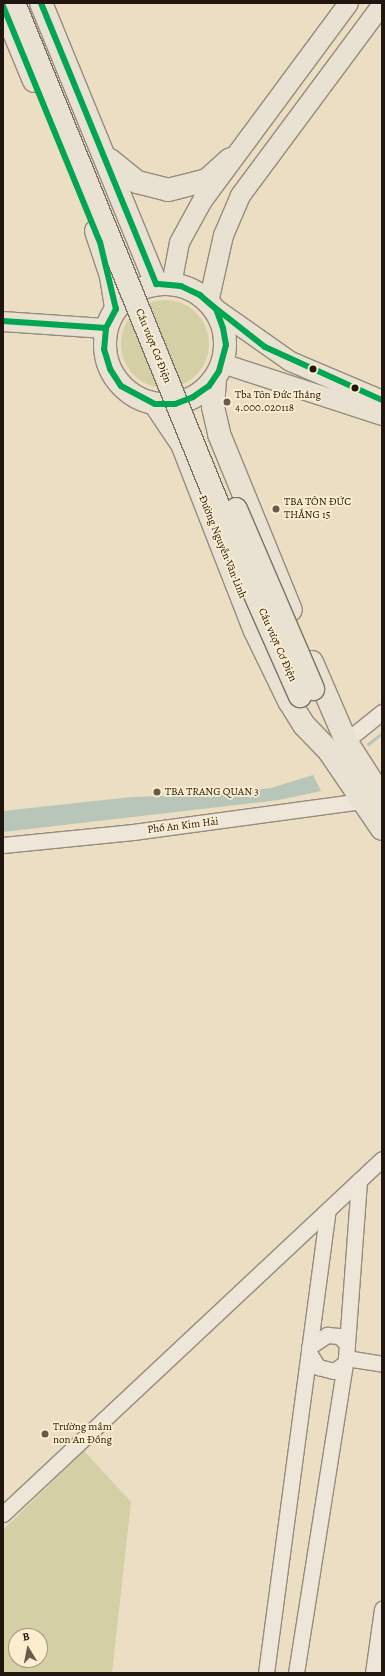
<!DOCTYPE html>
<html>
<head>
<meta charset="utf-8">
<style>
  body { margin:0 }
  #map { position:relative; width:385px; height:1676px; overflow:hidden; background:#ebdec3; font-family:Alegreya,serif }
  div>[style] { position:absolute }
  .green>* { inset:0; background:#d4cfa4 }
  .round { border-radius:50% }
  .water>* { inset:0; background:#b8c6ba }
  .stream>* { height:3px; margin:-1.5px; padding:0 1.5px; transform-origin:1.5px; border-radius:1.5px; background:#b8c6ba }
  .roads { filter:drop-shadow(1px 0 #958c7c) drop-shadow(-1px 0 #958c7c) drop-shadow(0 1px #958c7c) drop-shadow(0 -1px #958c7c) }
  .minor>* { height:15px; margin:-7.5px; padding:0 7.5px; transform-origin:7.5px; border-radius:7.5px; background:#ede6d9 }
  .major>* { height:19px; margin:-9.5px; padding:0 9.5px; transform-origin:9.5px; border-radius:9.5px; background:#e9e2d3 }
  .highway>* { height:22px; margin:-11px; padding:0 11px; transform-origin:11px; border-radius:11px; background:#e9e2d3 }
  .highway>.ring { margin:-11px; padding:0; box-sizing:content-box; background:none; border:22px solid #e9e2d3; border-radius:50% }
  .bridges { filter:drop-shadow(1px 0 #797163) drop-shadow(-1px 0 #797163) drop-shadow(0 1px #797163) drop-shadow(0 -1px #797163) }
  .highway-bridge>* { height:22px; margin:-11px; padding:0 11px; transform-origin:11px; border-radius:11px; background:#e9e2d3 }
  .bus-1>* { height:6px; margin:-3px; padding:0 3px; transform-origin:3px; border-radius:3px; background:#00a651 }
  .dots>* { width:11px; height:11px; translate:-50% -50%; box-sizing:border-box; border:2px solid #fcedce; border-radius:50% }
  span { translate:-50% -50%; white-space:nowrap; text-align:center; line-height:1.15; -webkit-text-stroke:3.5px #fcedce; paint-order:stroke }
  .street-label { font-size:11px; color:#21150f }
  .poi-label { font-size:11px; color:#21150f }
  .left { translate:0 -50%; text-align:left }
  .frame { position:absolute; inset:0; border:4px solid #21150f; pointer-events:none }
  .north { position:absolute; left:8px; top:1628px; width:40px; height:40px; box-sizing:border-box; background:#fcedce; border:1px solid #a49782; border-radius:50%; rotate:350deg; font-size:11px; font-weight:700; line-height:16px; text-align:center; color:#21150f }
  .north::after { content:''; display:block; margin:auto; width:14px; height:18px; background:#685b4e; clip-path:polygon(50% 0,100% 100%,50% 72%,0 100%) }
</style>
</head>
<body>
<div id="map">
  <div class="green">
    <i class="round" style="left:121px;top:300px;width:88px;height:88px"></i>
    <i style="clip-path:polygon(evenodd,84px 1451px,131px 1502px,112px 1673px,3px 1673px,3px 1530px,84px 1451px,16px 1636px,40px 1636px,40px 1660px,16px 1660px,16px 1636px)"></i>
  </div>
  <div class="water">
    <i style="clip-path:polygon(313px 775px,321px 791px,279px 800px,3px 832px,3px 811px,131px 797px,221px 794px,271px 788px)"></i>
  </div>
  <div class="stream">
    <i style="left:368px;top:744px;width:18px;rotate:-38deg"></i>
  </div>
  <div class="roads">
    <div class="minor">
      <i style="left:346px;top:741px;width:46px;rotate:-38.9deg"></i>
      <i style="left:3px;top:845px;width:131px;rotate:-5.7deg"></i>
      <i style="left:133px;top:832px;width:231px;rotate:-7.7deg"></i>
      <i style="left:309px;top:1347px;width:22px;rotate:-34deg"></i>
      <i style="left:327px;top:1335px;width:12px;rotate:5deg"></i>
      <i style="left:339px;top:1336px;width:11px;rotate:45deg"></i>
      <i style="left:309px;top:1353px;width:17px;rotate:57deg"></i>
      <i style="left:318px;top:1367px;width:16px;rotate:14deg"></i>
      <i style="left:334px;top:1371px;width:14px;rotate:-36deg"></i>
      <i style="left:346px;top:1358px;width:36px;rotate:9deg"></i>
      <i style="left:3px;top:1514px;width:519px;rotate:-43.13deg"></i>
      <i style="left:266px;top:1673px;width:467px;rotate:-82.4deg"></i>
      <i style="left:296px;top:1673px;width:319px;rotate:-81deg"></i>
      <i style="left:346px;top:1358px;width:178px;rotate:-85.8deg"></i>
      <i style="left:373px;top:1673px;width:65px;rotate:-82deg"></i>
    </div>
    <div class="major">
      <i style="left:171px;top:284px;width:43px;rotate:-79.2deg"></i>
      <i style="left:179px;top:242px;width:48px;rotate:-61.3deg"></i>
      <i style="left:202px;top:200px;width:245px;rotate:-53.5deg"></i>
      <i style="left:208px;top:302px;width:69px;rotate:-77.4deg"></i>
      <i style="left:223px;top:235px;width:43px;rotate:-67deg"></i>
      <i style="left:240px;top:195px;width:238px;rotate:-53.4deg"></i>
      <i style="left:216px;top:309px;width:90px;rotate:35.1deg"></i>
      <i style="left:290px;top:361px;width:100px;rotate:23deg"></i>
      <i style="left:3px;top:321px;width:103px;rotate:3.9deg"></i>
      <i style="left:222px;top:363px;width:168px;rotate:18deg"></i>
    </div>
    <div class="highway">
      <i style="left:41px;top:3px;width:304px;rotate:67.7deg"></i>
      <i style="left:3px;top:6px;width:81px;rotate:67.5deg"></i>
      <i style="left:110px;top:160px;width:35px;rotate:39deg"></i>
      <i style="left:137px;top:182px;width:32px;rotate:14deg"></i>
      <i style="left:168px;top:190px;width:40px;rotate:-14.4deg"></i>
      <i style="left:207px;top:180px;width:31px;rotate:-42deg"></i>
      <i style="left:96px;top:231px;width:47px;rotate:71.6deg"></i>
      <i style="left:111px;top:276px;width:33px;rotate:81deg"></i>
      <i class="ring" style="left:105px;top:284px;width:98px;height:98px"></i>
      <i style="left:215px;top:379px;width:28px;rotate:94deg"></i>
      <i style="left:213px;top:407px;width:28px;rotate:77deg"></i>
      <i style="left:219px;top:434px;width:190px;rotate:67.8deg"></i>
      <i style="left:155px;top:404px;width:48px;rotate:56deg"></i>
      <i style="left:182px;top:444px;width:201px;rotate:68.7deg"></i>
      <i style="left:255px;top:631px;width:78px;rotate:64.1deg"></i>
      <i style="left:289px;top:701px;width:28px;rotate:58deg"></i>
      <i style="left:304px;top:725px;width:36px;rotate:46deg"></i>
      <i style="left:329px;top:751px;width:94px;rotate:55.8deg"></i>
      <i style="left:312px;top:662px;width:86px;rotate:66.7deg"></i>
      <i style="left:346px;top:741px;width:67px;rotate:57.3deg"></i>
    </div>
  </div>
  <div class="bridges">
    <div class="highway-bridge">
      <i style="left:14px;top:3px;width:624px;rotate:67.87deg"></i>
      <i style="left:249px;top:581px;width:126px;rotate:66.1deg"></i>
      <i style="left:236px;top:509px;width:196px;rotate:66.8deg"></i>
    </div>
  </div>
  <div class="bus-1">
    <i style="left:41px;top:3px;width:304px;rotate:67.7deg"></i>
    <i style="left:3px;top:6px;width:255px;rotate:67.7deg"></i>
    <i style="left:100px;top:242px;width:69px;rotate:76.6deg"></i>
    <i style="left:209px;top:303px;width:71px;rotate:38.2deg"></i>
    <i style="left:265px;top:347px;width:128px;rotate:24.4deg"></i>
    <i style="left:116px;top:309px;width:21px;rotate:118deg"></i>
    <i style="left:106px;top:328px;width:21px;rotate:95deg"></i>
    <i style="left:104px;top:349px;width:21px;rotate:73deg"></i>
    <i style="left:110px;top:369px;width:20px;rotate:57deg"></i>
    <i style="left:121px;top:386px;width:38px;rotate:28deg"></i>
    <i style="left:155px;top:404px;width:20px"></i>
    <i style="left:175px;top:404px;width:19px;rotate:-21deg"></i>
    <i style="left:193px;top:397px;width:19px;rotate:-35deg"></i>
    <i style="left:209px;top:386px;width:18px;rotate:-56deg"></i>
    <i style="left:219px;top:371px;width:27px;rotate:-75deg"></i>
    <i style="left:226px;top:345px;width:17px;rotate:-100deg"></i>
    <i style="left:223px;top:328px;width:20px;rotate:-110deg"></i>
    <i style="left:216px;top:309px;width:21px;rotate:-139deg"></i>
    <i style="left:200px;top:295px;width:21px;rotate:-155deg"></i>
    <i style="left:181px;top:286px;width:25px;rotate:-175deg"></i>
    <i style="left:3px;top:321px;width:103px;rotate:3.9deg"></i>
  </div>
  <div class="dots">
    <i style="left:313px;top:369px;background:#21150f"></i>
    <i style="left:355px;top:388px;background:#21150f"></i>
    <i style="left:227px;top:402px;background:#685b4e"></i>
    <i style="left:276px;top:509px;background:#685b4e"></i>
    <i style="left:157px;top:792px;background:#685b4e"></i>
    <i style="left:45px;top:1434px;background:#685b4e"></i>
  </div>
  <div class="street-label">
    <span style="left:153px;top:346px;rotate:68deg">Cầu vượt Cơ Điện</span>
    <span style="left:222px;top:547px;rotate:68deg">Đường Nguyễn Văn Linh</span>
    <span style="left:277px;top:645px;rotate:66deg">Cầu vượt Cơ Điện</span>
    <span style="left:183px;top:826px;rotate:-7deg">Phố An Kim Hải</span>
  </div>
  <div class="poi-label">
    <span class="left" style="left:235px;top:402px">Tba Tôn Đức Thắng<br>4.000.020118</span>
    <span class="left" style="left:284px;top:509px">TBA TÔN ĐỨC<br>THẮNG 15</span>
    <span class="left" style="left:165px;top:792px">TBA TRANG QUAN 3</span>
    <span class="left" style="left:53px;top:1434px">Trường mầm<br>non An Đồng</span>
  </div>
  <div class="frame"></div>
  <div class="north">B</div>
</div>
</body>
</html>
